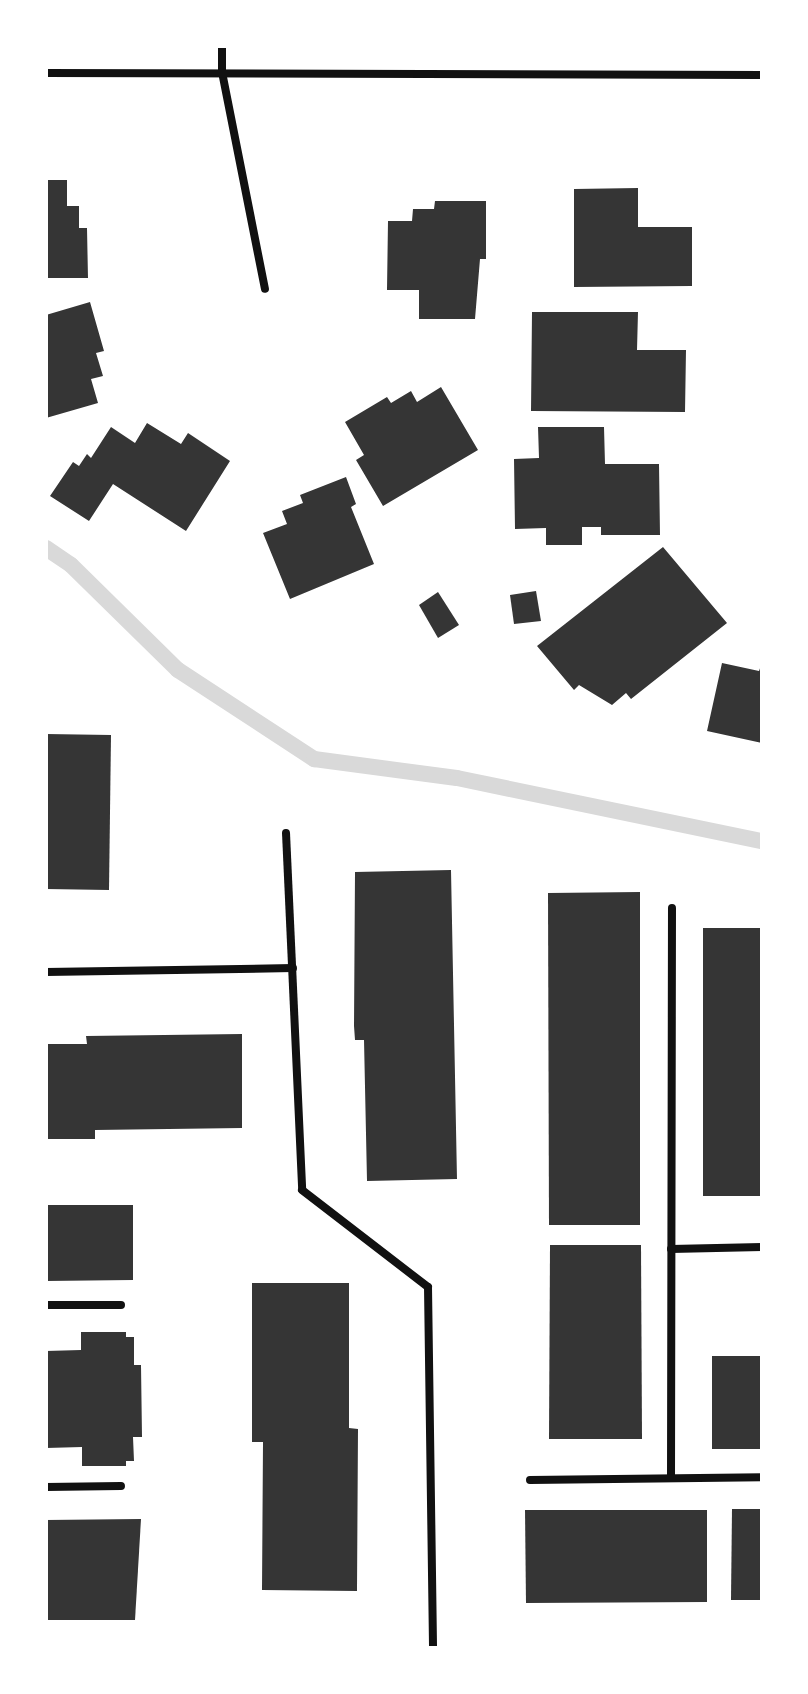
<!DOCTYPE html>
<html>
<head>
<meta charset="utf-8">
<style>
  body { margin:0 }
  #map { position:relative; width:808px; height:1694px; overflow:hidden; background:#fff; font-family:"Exo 2",sans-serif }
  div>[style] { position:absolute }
  .stream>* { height:16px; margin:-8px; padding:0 8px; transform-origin:8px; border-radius:8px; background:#d9d9d9 }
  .building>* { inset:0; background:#353535 }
  .minor>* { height:8px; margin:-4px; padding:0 4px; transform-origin:4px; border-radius:4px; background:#111 }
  span { translate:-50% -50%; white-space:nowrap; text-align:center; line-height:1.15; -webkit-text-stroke:7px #fff; paint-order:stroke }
  .frame { position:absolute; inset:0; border:48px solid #fff; pointer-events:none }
</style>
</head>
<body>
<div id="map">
  <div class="stream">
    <i style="left:46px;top:548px;width:30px;rotate:34deg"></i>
    <i style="left:71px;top:565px;width:150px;rotate:44.5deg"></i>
    <i style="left:178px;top:670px;width:163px;rotate:33.2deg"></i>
    <i style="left:314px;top:759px;width:144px;rotate:7.6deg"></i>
    <i style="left:457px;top:778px;width:311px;rotate:11.7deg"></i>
  </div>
  <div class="building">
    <i style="clip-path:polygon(46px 180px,67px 180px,67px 206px,79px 206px,79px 228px,87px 228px,88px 278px,46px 278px)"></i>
    <i style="clip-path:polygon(638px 188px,638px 227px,692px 227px,692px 286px,574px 287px,574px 189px)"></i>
    <i style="clip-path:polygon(435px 201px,486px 201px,486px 259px,480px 259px,475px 319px,419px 319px,419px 290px,387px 290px,388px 221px,412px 221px,413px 209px,434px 209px)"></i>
    <i style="clip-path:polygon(90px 302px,104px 351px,96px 353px,103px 376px,91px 379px,98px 403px,46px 418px,46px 315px)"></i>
    <i style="clip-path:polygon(532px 312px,638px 312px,637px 350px,686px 350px,685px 412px,531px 411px)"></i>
    <i style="clip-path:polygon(441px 387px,478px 450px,383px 506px,356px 460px,364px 455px,345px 422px,387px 397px,391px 403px,411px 391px,417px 402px)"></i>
    <i style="clip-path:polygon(147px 423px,181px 444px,188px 433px,230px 461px,186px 531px,113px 484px,89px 521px,50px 496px,73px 462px,79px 466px,87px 454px,91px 458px,111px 427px,135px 443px)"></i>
    <i style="clip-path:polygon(538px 427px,604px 427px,605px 464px,659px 464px,660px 535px,601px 535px,601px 527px,582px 527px,582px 545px,546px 545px,546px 528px,515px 529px,514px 459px,539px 458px)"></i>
    <i style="clip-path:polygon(346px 477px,356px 504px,351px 507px,374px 564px,290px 599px,263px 533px,287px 524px,282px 511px,303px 503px,300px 495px)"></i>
    <i style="clip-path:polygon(663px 547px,727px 623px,631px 699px,626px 693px,612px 705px,579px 685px,574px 690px,537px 646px)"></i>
    <i style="clip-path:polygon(536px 591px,541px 621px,514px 624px,510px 595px)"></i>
    <i style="clip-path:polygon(438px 592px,459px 625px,438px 638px,419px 605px)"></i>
    <i style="clip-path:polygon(722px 663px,759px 671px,762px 663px,762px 743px,707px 731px)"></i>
    <i style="clip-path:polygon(46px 734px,111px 735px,109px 890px,46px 889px)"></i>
    <i style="clip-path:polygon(451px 870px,457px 1179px,367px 1181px,364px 1040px,355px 1040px,354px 1026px,355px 872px)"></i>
    <i style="clip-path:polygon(640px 892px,640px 1225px,549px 1225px,548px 893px)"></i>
    <i style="clip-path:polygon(703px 928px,762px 928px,762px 1196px,703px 1196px)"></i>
    <i style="clip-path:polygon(242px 1034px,242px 1128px,95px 1130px,95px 1139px,46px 1139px,46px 1044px,87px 1044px,86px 1036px)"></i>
    <i style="clip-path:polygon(46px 1205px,133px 1205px,133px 1280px,46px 1281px)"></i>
    <i style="clip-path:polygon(550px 1245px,641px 1245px,642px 1439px,549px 1439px)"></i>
    <i style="clip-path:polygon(252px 1283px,349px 1283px,349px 1428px,358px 1429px,357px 1591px,262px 1590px,263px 1442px,252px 1442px)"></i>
    <i style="clip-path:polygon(81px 1332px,126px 1332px,126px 1337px,134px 1337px,134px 1365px,141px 1365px,142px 1437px,133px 1437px,134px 1461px,126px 1461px,126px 1466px,82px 1466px,82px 1447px,46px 1448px,46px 1351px,81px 1350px)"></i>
    <i style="clip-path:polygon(712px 1356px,762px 1356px,762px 1449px,712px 1449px)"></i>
    <i style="clip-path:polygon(732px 1509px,762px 1509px,762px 1600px,731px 1600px)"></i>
    <i style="clip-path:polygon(525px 1510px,707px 1510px,707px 1602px,526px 1603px)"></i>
    <i style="clip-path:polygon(141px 1519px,135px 1620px,46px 1620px,46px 1520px)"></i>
  </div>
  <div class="minor">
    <i style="left:222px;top:46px;width:26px;rotate:90deg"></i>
    <i style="left:222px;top:72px;width:221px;rotate:78.8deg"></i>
    <i style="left:46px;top:73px;width:716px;rotate:0.16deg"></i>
    <i style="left:286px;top:833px;width:357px;rotate:87.4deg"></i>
    <i style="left:302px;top:1190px;width:159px;rotate:37.6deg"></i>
    <i style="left:428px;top:1287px;width:361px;rotate:89.2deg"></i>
    <i style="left:46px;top:972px;width:247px;rotate:-0.9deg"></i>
    <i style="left:671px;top:1249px;width:91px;rotate:-1.3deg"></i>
    <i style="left:46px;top:1305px;width:75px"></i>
    <i style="left:671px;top:1478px;width:570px;rotate:-89.9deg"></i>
    <i style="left:530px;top:1480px;width:232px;rotate:-0.7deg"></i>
    <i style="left:46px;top:1487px;width:75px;rotate:-0.8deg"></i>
  </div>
  <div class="frame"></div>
</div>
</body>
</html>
